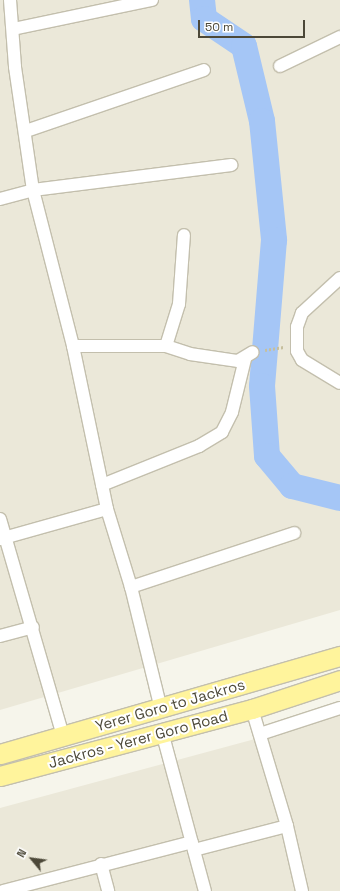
<!DOCTYPE html>
<html>
<head>
<meta charset="utf-8">
<style>
  body { margin:0 }
  #map { position:relative; width:340px; height:891px; overflow:hidden; background:#f6f5eb; font-family:"Space Grotesk",sans-serif }
  div>[style] { position:absolute }
  .residential>* { inset:0; background:#ebe8d9 }
  .river>* { height:26px; margin:-13px; padding:0 13px; transform-origin:13px; border-radius:13px; background:#a5c6f6 }
  .path>* { height:2.5px; margin-top:-1.25px; transform-origin:0; background:repeating-linear-gradient(90deg,#c6bf9d 0 2px,transparent 0 4px) }
  .roads { filter:drop-shadow(1px 0 #c3bfad) drop-shadow(-1px 0 #c3bfad) drop-shadow(0 1px #c3bfad) drop-shadow(0 -1px #c3bfad) }
  .minor>* { height:12px; margin:-6px; padding:0 6px; transform-origin:6px; border-radius:6px; background:#fff }
  .primary>* { height:19px; margin:-9.5px; padding:0 9.5px; transform-origin:9.5px; border-radius:9.5px; background:#fff49c }
  span { translate:-50% -50%; white-space:nowrap; text-align:center; line-height:1.15; -webkit-text-stroke:4px #fff; paint-order:stroke }
  .street-label { font-size:15px; color:#4c4838 }
  .north { position:absolute; left:12px; top:839px; width:40px; height:40px; -webkit-text-stroke:3px #fff; paint-order:stroke; rotate:299deg; font-size:11px; font-weight:700; line-height:16px; text-align:center; color:#4c4838 }
  .north::after { content:''; display:block; margin:auto; width:14px; height:18px; background:#4c4838; clip-path:polygon(50% 0,100% 100%,50% 72%,0 100%) }
  .scale { position:absolute; left:198px; top:20px; width:107px; height:18px; box-sizing:border-box; border:2px solid #4c4838; border-top:0; padding-left:5px; font-size:12px; line-height:14px; white-space:nowrap; color:#4c4838; -webkit-text-stroke:3px #fff; paint-order:stroke }
</style>
</head>
<body>
<div id="map">
  <div class="residential">
    <i style="clip-path:polygon(0 0,340px 0,340px 610px,0 710px)"></i>
    <i style="clip-path:polygon(340px 712px,340px 891px,0 891px,0 808px,277px 733px)"></i>
  </div>
  <div class="river">
    <i style="left:202px;top:0;width:19px;rotate:84deg"></i>
    <i style="left:204px;top:19px;width:48px;rotate:34deg"></i>
    <i style="left:244px;top:46px;width:77px;rotate:76.5deg"></i>
    <i style="left:262px;top:121px;width:120px;rotate:84.2deg"></i>
    <i style="left:274px;top:240px;width:146px;rotate:94.7deg"></i>
    <i style="left:262px;top:386px;width:70px;rotate:85.9deg"></i>
    <i style="left:267px;top:456px;width:39px;rotate:50deg"></i>
    <i style="left:292px;top:486px;width:49px;rotate:14deg"></i>
  </div>
  <div class="path">
    <i style="left:265px;top:350px;width:19px;rotate:-9deg"></i>
  </div>
  <div class="roads">
    <div class="minor">
      <i style="left:10px;top:0;width:67px;rotate:85.7deg"></i>
      <i style="left:15px;top:67px;width:124px;rotate:81.7deg"></i>
      <i style="left:33px;top:190px;width:161px;rotate:75.6deg"></i>
      <i style="left:73px;top:346px;width:167px;rotate:78.2deg"></i>
      <i style="left:107px;top:509px;width:82px;rotate:72.9deg"></i>
      <i style="left:131px;top:587px;width:126px;rotate:76.2deg"></i>
      <i style="left:13px;top:29px;width:142px;rotate:-11.8deg"></i>
      <i style="left:280px;top:66px;width:67px;rotate:-25.8deg"></i>
      <i style="left:26px;top:131px;width:188px;rotate:-18.9deg"></i>
      <i style="left:0;top:199px;width:34px;rotate:-15deg"></i>
      <i style="left:33px;top:190px;width:200px;rotate:-7.2deg"></i>
      <i style="left:340px;top:278px;width:52px;rotate:137.4deg"></i>
      <i style="left:302px;top:313px;width:15px;rotate:110deg"></i>
      <i style="left:297px;top:327px;width:24px;rotate:90deg"></i>
      <i style="left:297px;top:351px;width:10px;rotate:61deg"></i>
      <i style="left:302px;top:360px;width:44px;rotate:31.2deg"></i>
      <i style="left:73px;top:346px;width:93px"></i>
      <i style="left:166px;top:346px;width:25px;rotate:18deg"></i>
      <i style="left:190px;top:354px;width:49px;rotate:8.3deg"></i>
      <i style="left:238px;top:361px;width:17px;rotate:-31deg"></i>
      <i style="left:166px;top:346px;width:44px;rotate:-72.8deg"></i>
      <i style="left:179px;top:304px;width:69px;rotate:-85.9deg"></i>
      <i style="left:102px;top:485px;width:105px;rotate:-21.9deg"></i>
      <i style="left:199px;top:446px;width:27px;rotate:-31deg"></i>
      <i style="left:222px;top:432px;width:22px;rotate:-63deg"></i>
      <i style="left:232px;top:412px;width:55px;rotate:-76.2deg"></i>
      <i style="left:0;top:519px;width:226px;rotate:73.8deg"></i>
      <i style="left:0;top:539px;width:111px;rotate:-15.7deg"></i>
      <i style="left:131px;top:587px;width:172px;rotate:-18.3deg"></i>
      <i style="left:0;top:636px;width:34px;rotate:-15deg"></i>
      <i style="left:252px;top:709px;width:122px;rotate:73.3deg"></i>
      <i style="left:287px;top:826px;width:67px;rotate:77deg"></i>
      <i style="left:162px;top:732px;width:165px;rotate:74.9deg"></i>
      <i style="left:260px;top:734px;width:84px;rotate:-18deg"></i>
      <i style="left:194px;top:850px;width:96px;rotate:-14.5deg"></i>
      <i style="left:101px;top:864px;width:28px;rotate:75deg"></i>
      <i style="left:3px;top:891px;width:195px;rotate:-14.5deg"></i>
    </div>
    <div class="primary">
      <i style="left:0;top:754px;width:354px;rotate:-16.1deg"></i>
      <i style="left:0;top:776px;width:261px;rotate:-14.9deg"></i>
      <i style="left:252px;top:709px;width:93px;rotate:-18.2deg"></i>
    </div>
  </div>
  <div class="street-label">
    <span style="left:170px;top:705px;rotate:-16deg">Yerer Goro to Jackros</span>
    <span style="left:138px;top:739px;rotate:-15deg">Jackros - Yerer Goro Road</span>
  </div>
  <div class="north">N</div>
  <div class="scale">50 m</div>
</div>
</body>
</html>
